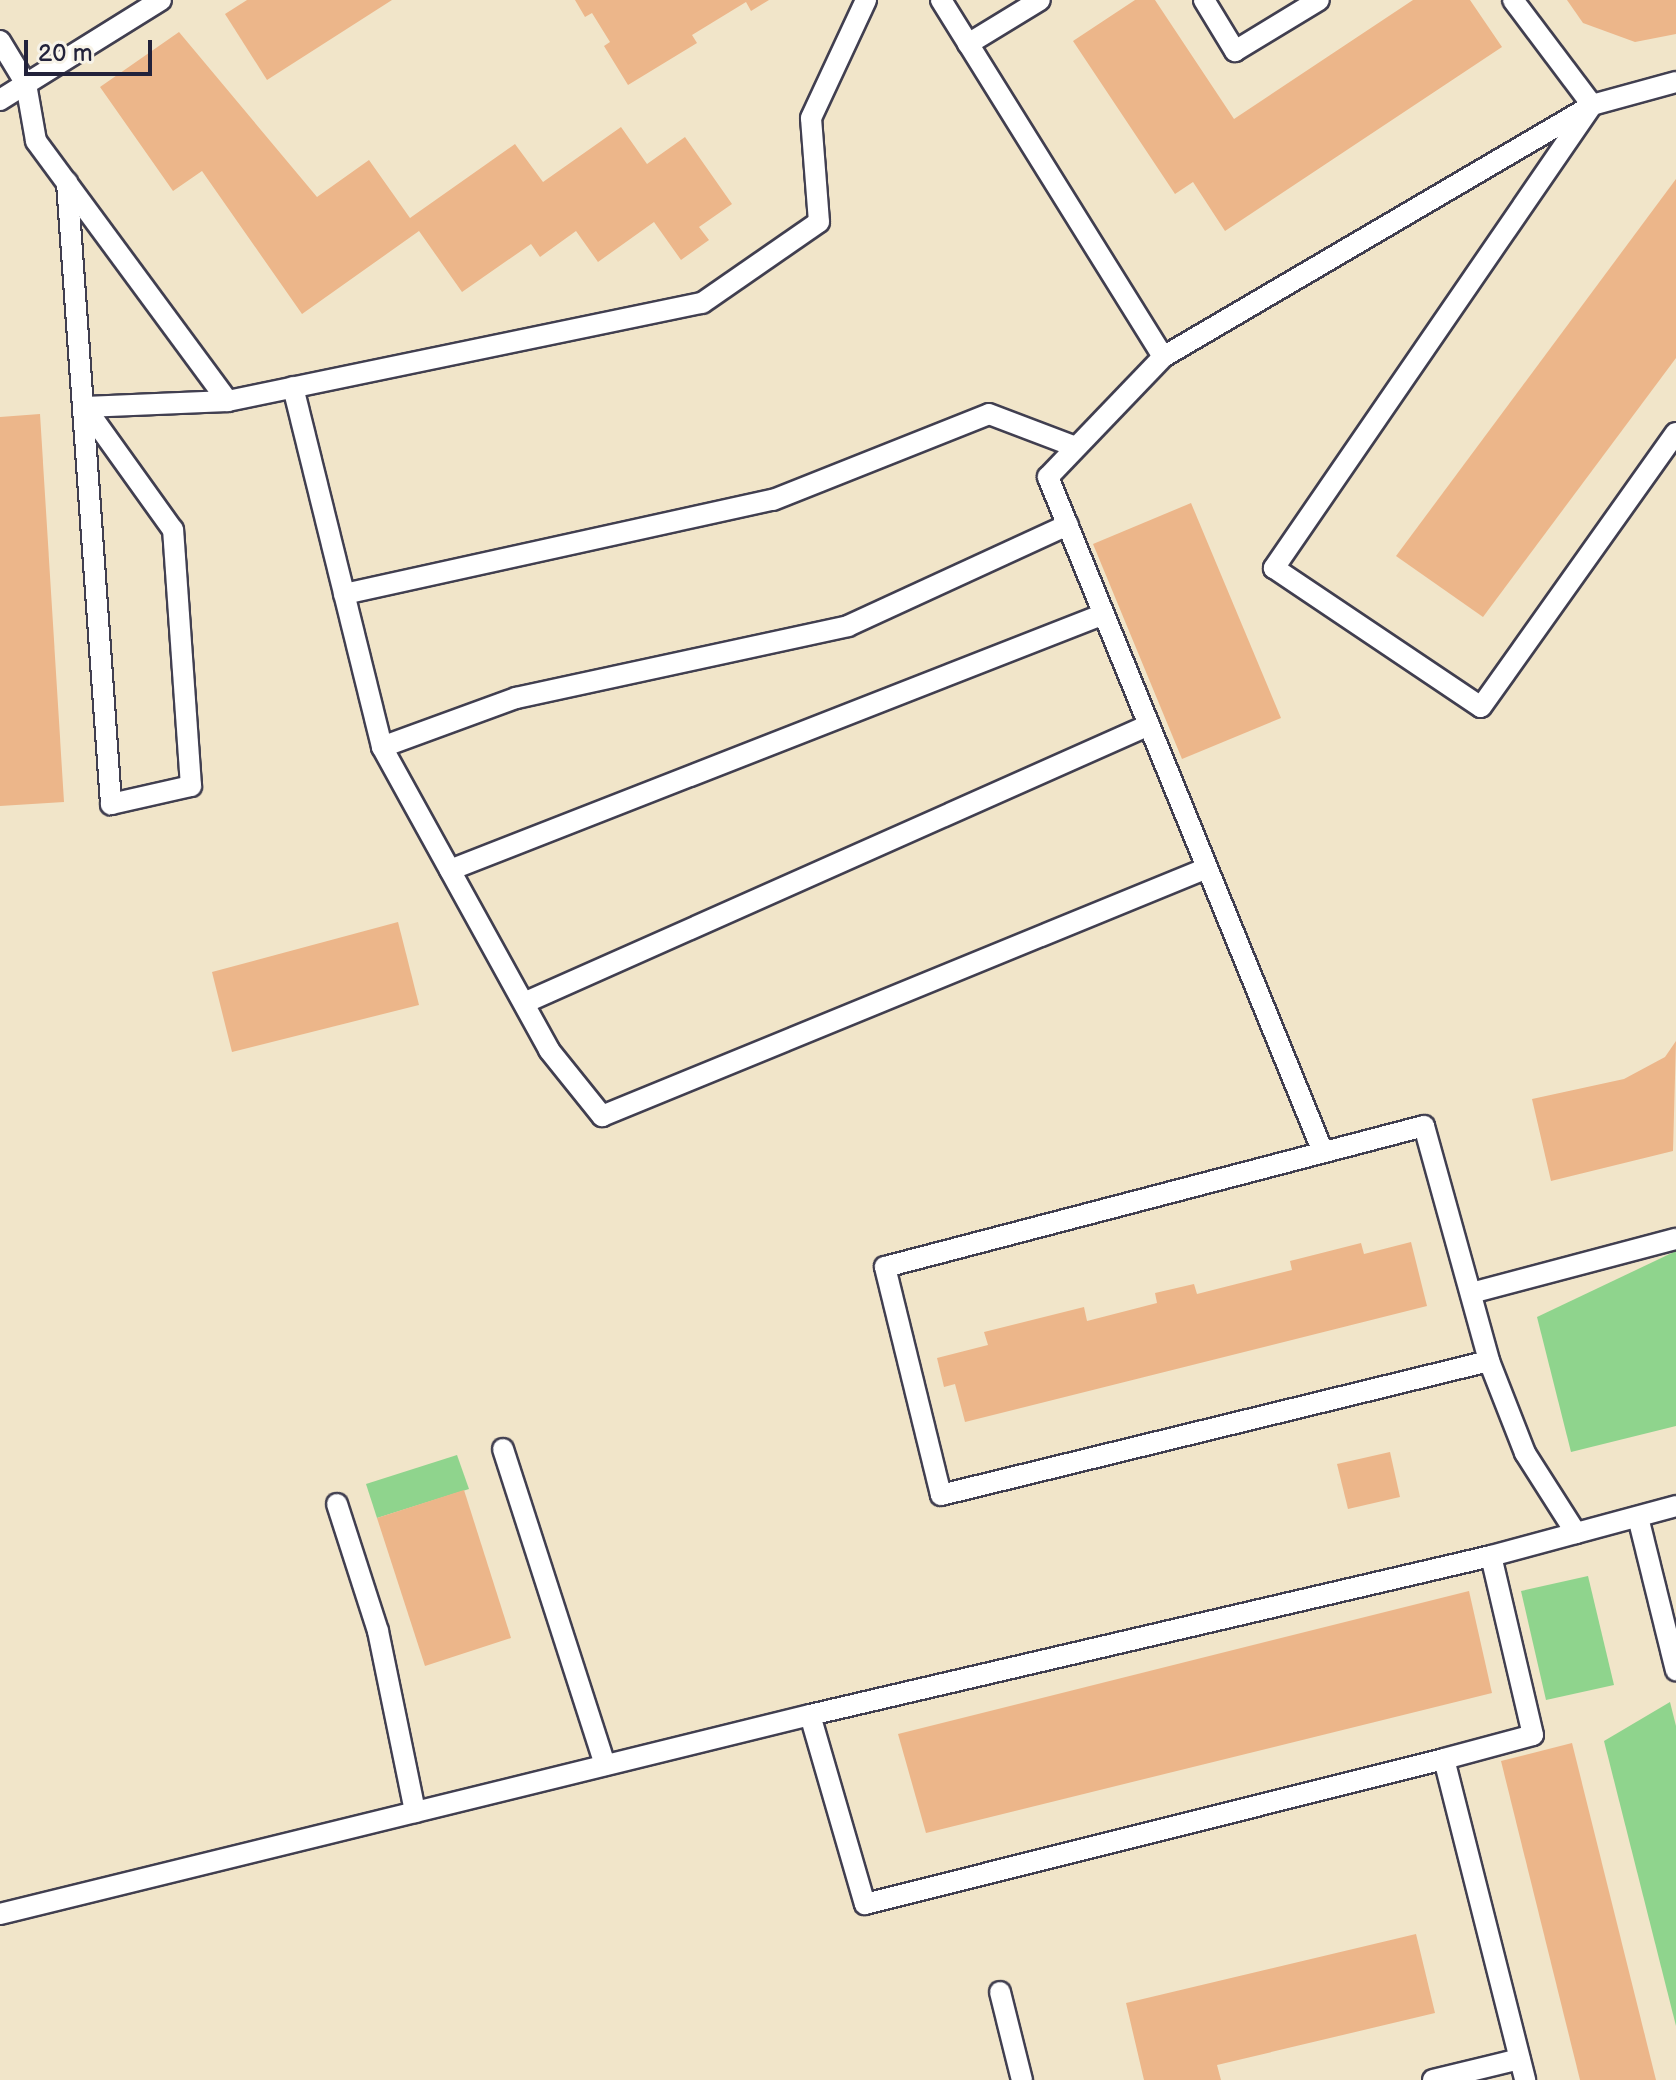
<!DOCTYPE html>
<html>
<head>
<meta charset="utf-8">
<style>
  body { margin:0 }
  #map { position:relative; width:1676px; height:2080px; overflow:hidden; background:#f1e5c9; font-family:"Balsamiq Sans",sans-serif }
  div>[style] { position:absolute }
  .green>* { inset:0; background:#8fd48d }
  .building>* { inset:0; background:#ecb68a }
  .roads { filter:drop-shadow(2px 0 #413f50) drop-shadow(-2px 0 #413f50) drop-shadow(0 2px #413f50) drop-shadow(0 -2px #413f50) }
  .service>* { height:20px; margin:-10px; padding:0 10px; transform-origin:10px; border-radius:10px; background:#fff }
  span { translate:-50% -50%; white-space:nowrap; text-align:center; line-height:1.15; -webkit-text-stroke:8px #f7f3e8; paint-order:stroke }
  .scale { position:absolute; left:24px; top:40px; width:128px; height:36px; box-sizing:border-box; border:4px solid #22223b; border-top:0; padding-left:10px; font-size:24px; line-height:28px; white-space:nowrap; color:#22223b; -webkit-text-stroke:6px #f7f3e8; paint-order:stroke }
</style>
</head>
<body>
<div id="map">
  <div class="green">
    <i style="clip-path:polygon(1676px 1251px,1676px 1426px,1571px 1452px,1537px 1317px)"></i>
    <i style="clip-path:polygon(457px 1455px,469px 1489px,377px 1518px,366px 1484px)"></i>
    <i style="clip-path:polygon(1588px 1576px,1614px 1685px,1546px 1700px,1521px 1591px)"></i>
    <i style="clip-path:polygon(1670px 1702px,1676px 1726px,1676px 2026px,1604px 1741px)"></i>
  </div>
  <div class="building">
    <i style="clip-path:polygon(247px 0,392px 0,267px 80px,225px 14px)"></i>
    <i style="clip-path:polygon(575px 0,769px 0,751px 11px,746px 2px,692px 35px,697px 43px,628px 85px,604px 46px,610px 42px,592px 13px,585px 17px)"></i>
    <i style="clip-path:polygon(1135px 0,1155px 0,1234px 119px,1413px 0,1470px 0,1502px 47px,1225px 231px,1193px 182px,1175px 194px,1073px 41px)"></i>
    <i style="clip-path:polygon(1567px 0,1676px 0,1676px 34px,1635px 42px,1583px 23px)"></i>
    <i style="clip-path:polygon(179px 32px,317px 197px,369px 160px,410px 218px,515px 144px,543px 182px,621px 127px,647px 164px,685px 137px,732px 204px,699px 227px,709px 240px,681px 260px,654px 222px,598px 262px,576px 231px,540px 257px,531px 244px,462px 292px,419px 231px,302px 314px,202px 171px,173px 191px,100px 87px)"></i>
    <i style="clip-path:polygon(1676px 179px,1676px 358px,1483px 617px,1396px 556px)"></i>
    <i style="clip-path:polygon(40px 414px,64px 802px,0 806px,0 417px)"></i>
    <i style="clip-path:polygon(1191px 503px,1281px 718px,1182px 759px,1093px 544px)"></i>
    <i style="clip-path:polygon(398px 922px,419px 1005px,232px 1052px,212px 972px)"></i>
    <i style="clip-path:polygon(1676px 1041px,1673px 1151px,1551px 1181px,1532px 1099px,1624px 1079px,1665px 1057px)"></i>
    <i style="clip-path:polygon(1411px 1242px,1427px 1306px,965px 1422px,955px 1384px,944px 1387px,937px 1358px,988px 1345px,984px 1332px,1084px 1307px,1087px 1321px,1157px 1303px,1155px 1293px,1194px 1284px,1197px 1294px,1292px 1270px,1290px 1261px,1361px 1243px,1364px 1254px)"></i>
    <i style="clip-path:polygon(1390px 1452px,1400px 1497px,1348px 1509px,1337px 1464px)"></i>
    <i style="clip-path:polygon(464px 1490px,511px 1638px,425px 1666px,377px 1518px)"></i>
    <i style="clip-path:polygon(1469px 1591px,1492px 1693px,926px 1833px,898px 1734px)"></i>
    <i style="clip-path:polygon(1572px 1743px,1656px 2080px,1580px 2080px,1501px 1761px)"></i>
    <i style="clip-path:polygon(1416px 1934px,1435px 2013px,1217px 2065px,1221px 2080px,1144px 2080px,1126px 2003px)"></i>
  </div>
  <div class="roads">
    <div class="service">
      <i style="left:941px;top:0;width:420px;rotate:58.1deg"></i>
      <i style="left:1204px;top:0;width:60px;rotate:58.7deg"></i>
      <i style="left:1235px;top:51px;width:98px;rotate:-31.3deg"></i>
      <i style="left:1513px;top:0;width:131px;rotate:53deg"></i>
      <i style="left:1592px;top:105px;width:562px;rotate:124.48deg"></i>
      <i style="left:1274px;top:568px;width:249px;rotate:33.9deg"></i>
      <i style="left:1481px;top:707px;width:336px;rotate:-54.6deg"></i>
      <i style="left:0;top:41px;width:50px;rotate:58.8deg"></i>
      <i style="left:26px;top:84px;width:159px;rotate:-31.9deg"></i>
      <i style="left:968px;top:44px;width:84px;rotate:-31.4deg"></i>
      <i style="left:0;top:100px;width:31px;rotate:-32deg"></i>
      <i style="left:26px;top:84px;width:58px;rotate:80deg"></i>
      <i style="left:36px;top:141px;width:323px;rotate:53.6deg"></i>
      <i style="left:228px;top:401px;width:484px;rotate:-11.7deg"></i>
      <i style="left:702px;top:303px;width:142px;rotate:-34.7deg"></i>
      <i style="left:819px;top:222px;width:104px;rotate:-94.4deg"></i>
      <i style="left:811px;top:118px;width:130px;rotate:-65deg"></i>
      <i style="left:67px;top:182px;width:624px;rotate:85.95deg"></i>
      <i style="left:111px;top:804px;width:82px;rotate:-12.7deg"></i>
      <i style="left:191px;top:786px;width:257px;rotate:-94deg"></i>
      <i style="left:173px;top:530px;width:151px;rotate:-125.6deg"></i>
      <i style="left:293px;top:387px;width:371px;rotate:76.1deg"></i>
      <i style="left:382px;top:747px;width:346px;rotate:61.1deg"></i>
      <i style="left:549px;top:1050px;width:85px;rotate:51.2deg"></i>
      <i style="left:602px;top:1116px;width:654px;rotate:-22.29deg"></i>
      <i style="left:85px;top:407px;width:143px;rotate:-2.4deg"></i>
      <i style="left:344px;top:594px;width:439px;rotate:-12.4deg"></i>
      <i style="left:773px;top:500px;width:232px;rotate:-21.7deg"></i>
      <i style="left:989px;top:414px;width:93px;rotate:20.8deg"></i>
      <i style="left:382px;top:747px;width:143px;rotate:-20.1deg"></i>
      <i style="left:516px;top:698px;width:340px;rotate:-12.2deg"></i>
      <i style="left:848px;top:626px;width:242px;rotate:-24.7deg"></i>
      <i style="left:450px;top:870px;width:702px;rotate:-21.38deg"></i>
      <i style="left:524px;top:1003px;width:684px;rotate:-23.98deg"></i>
      <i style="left:1323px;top:1152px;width:729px;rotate:-112.17deg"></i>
      <i style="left:1048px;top:477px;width:166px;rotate:-46.2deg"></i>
      <i style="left:1163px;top:357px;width:498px;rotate:-30.4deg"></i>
      <i style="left:1592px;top:105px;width:87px;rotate:-15.3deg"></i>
      <i style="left:1471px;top:1293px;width:212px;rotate:-14.8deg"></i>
      <i style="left:1489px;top:1361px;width:564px;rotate:166.26deg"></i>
      <i style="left:941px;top:1495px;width:235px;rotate:-103.8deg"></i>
      <i style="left:885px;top:1267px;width:557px;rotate:-14.66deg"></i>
      <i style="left:1424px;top:1126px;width:244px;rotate:74.5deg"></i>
      <i style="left:1489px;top:1361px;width:99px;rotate:68.6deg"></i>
      <i style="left:1525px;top:1453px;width:95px;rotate:57.5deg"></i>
      <i style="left:503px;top:1449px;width:332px;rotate:72.1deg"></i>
      <i style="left:337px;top:1504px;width:133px;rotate:72.1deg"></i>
      <i style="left:378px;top:1631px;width:185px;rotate:78.4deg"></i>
      <i style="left:1638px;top:1517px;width:158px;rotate:76.1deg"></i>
      <i style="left:810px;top:1715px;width:197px;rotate:73.8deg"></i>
      <i style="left:865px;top:1904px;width:597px;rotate:-14.06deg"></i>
      <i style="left:1444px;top:1759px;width:331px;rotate:75.8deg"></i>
      <i style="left:1444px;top:1759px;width:92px;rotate:-15.1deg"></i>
      <i style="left:1533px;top:1735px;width:184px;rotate:-103.2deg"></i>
      <i style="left:0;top:1914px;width:834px;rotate:-13.8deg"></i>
      <i style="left:810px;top:1715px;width:699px;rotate:-13.14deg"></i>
      <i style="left:1491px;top:1556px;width:192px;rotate:-15.1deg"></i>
      <i style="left:1000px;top:1992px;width:91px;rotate:76deg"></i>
      <i style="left:1433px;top:2080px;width:89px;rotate:-13.6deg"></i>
    </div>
  </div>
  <div class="scale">20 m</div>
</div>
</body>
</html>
